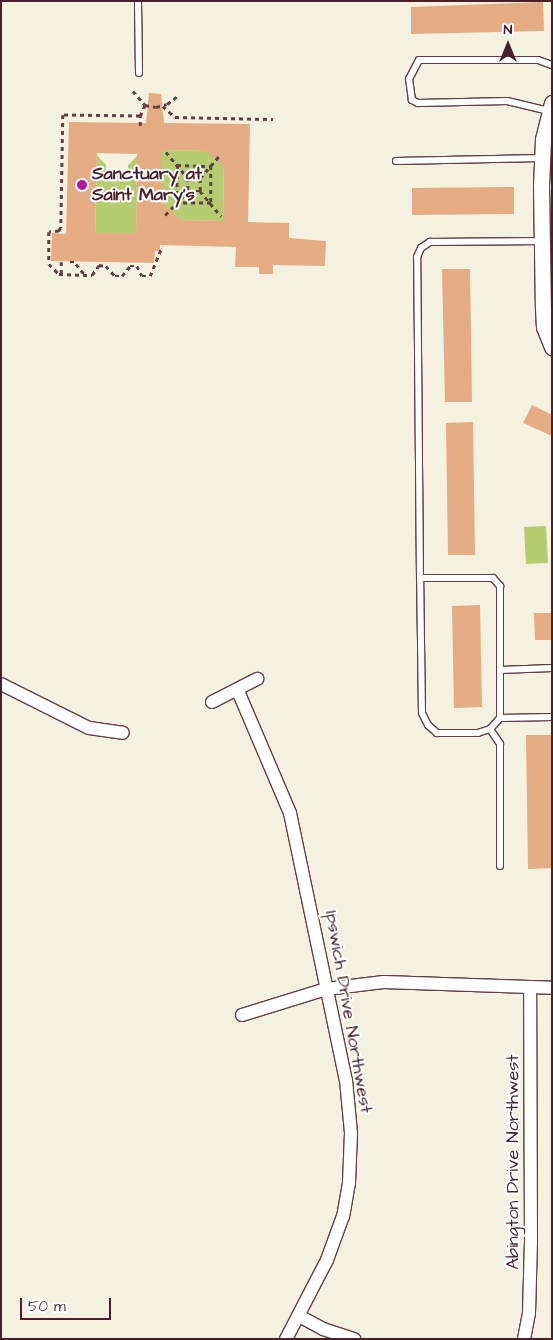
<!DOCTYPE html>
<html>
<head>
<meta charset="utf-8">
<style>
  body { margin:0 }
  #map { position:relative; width:553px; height:1340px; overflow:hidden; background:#f4f1e1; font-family:"Architects Daughter",sans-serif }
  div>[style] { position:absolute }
  .green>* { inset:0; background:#b5cc71 }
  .building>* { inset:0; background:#e5ab83 }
  .path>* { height:2.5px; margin-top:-1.25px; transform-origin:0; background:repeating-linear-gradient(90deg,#643e46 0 4px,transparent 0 8px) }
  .roads { filter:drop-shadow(1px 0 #643e46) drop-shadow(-1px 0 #643e46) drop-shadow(0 1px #643e46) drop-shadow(0 -1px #643e46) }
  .service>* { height:6px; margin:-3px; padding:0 3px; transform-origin:3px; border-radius:3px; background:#fff }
  .minor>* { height:12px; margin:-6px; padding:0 6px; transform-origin:6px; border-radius:6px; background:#fff }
  .tertiary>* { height:15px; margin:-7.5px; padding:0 7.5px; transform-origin:7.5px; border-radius:7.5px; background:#fff }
  .dots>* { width:14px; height:14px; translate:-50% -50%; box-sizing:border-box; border:2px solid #fff; border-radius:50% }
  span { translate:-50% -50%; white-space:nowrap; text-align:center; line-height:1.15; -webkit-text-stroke:4px #fff; paint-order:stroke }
  .poi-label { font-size:18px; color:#4a1f2b; font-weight:700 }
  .left { translate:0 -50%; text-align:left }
  .street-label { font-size:18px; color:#4a1f2b }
  .frame { position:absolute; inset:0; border:2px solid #4a1f2b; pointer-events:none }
  .north { position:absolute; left:483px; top:20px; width:50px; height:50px; -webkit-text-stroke:4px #fff; paint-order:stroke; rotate:0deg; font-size:14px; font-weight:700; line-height:20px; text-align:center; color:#4a1f2b }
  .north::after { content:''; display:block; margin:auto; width:18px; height:22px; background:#4a1f2b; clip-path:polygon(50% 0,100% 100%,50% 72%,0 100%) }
  .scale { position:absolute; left:20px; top:1298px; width:91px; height:22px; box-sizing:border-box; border:2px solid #4a1f2b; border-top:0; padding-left:6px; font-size:15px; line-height:18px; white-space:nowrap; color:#4a1f2b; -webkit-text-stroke:4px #fff; paint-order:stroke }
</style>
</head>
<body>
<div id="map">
  <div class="green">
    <i style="clip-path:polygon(162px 150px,218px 151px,224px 157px,223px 221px,167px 220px,162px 213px)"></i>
    <i style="clip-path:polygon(97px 155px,106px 165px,106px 174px,128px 174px,128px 165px,137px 156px,136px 233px,95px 233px)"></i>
    <i style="clip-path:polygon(546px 526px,548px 563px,526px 564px,524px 527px)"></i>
  </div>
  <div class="building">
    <i style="clip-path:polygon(543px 2px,544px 31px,411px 34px,411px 7px)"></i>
    <i style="clip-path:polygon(evenodd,149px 93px,161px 94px,164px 123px,250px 124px,248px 222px,289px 223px,289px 238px,326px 241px,325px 266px,273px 265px,273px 274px,259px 274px,259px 267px,235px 267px,236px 247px,160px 245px,160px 251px,155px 251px,154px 263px,51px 261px,52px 233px,66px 234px,69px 122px,146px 123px,149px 93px,162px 150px,206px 151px,224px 167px,223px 221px,180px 220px,162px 202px,162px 150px,149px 93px,97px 153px,137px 154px,136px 233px,95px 233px,97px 153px)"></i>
    <i style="clip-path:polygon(514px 187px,514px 214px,412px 215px,412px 188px)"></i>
    <i style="clip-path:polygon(442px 269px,470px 269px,472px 402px,445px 402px)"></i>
    <i style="clip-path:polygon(532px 405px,552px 415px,552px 436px,523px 423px)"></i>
    <i style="clip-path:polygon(473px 422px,475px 555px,448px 555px,446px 423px)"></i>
    <i style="clip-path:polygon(480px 605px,482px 707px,454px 708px,452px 606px)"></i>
    <i style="clip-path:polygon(534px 613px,552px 613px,552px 640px,535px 640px)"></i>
    <i style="clip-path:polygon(526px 735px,552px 735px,552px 868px,528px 869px)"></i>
  </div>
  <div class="path">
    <i style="left:133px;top:91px;width:18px;rotate:49deg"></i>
    <i style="left:145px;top:105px;width:11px;rotate:10deg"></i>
    <i style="left:156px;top:107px;width:11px;rotate:-15deg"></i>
    <i style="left:167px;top:104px;width:15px;rotate:-37deg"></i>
    <i style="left:163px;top:106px;width:16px;rotate:43deg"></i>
    <i style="left:175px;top:117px;width:98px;rotate:1.2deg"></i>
    <i style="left:140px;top:116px;width:12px;rotate:-66deg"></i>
    <i style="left:140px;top:126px;width:10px;rotate:-90deg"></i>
    <i style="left:140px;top:116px;width:77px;rotate:-179.3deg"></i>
    <i style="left:63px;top:115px;width:113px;rotate:91deg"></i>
    <i style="left:61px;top:228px;width:4px;rotate:124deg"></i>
    <i style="left:59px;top:231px;width:10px;rotate:174deg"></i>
    <i style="left:49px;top:232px;width:32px;rotate:90deg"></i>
    <i style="left:49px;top:264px;width:14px;rotate:45deg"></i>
    <i style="left:59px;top:274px;width:33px;rotate:2deg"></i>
    <i style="left:92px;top:275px;width:12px;rotate:-55deg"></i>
    <i style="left:99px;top:265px;width:7px;rotate:8deg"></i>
    <i style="left:106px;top:266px;width:13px;rotate:48deg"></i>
    <i style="left:115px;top:276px;width:7px"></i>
    <i style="left:122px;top:276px;width:13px;rotate:-51deg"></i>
    <i style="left:130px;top:266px;width:7px"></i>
    <i style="left:137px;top:266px;width:11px;rotate:63deg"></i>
    <i style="left:142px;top:276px;width:8px"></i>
    <i style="left:150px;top:276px;width:32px;rotate:-68deg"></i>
    <i style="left:166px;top:152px;width:34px;rotate:50deg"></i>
    <i style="left:188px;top:178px;width:13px;rotate:90deg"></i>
    <i style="left:188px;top:191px;width:12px"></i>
    <i style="left:200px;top:191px;width:13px;rotate:-90deg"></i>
    <i style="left:200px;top:178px;width:12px;rotate:180deg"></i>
    <i style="left:177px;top:165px;width:34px;rotate:2deg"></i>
    <i style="left:211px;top:166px;width:37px;rotate:90deg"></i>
    <i style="left:211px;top:203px;width:35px;rotate:180deg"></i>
    <i style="left:176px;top:203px;width:38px;rotate:-88deg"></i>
    <i style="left:200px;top:178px;width:30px;rotate:-49deg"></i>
    <i style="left:200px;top:191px;width:33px;rotate:50deg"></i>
    <i style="left:165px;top:215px;width:33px;rotate:-46deg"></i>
    <i style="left:70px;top:262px;width:7px"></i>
    <i style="left:76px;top:264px;width:13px;rotate:51deg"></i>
    <i style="left:61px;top:274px;width:12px;rotate:-90deg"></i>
  </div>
  <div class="roads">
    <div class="service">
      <i style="left:138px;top:1px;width:72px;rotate:89.2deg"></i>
      <i style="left:549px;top:111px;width:43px;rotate:-166.6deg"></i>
      <i style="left:507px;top:101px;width:89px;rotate:178.7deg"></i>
      <i style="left:418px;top:103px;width:7px;rotate:-153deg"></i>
      <i style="left:412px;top:100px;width:21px;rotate:-98deg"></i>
      <i style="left:409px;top:79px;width:21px;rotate:-62deg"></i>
      <i style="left:419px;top:60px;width:119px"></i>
      <i style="left:538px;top:60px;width:15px;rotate:20deg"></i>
      <i style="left:396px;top:161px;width:146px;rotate:-1.2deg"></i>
      <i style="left:420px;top:578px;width:73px"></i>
      <i style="left:493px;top:578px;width:11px;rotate:49deg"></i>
      <i style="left:500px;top:586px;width:132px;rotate:90deg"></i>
      <i style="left:500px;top:718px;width:15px;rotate:132deg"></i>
      <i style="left:490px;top:729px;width:13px;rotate:162deg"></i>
      <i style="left:478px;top:733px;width:41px;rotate:180deg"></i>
      <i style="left:437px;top:733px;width:12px;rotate:-138deg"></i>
      <i style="left:428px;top:725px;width:13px;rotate:-117deg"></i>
      <i style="left:422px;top:713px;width:135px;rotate:-90.8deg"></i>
      <i style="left:420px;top:578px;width:321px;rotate:-90.5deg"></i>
      <i style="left:417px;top:257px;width:10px;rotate:-66deg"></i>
      <i style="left:421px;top:248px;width:11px;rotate:-34deg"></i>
      <i style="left:430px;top:242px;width:112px;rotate:-0.5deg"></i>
      <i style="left:500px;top:670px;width:52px;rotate:-2.2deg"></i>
      <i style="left:500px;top:718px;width:52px;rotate:-1.1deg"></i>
      <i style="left:490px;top:729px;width:18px;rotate:56deg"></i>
      <i style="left:500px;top:744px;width:122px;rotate:90deg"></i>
    </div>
    <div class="minor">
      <i style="left:1px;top:684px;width:98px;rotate:26.6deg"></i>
      <i style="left:89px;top:728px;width:34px;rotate:8deg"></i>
      <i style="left:238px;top:691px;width:133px;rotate:66.9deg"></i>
      <i style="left:290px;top:813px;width:273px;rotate:78.2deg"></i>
      <i style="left:346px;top:1080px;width:53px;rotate:84.6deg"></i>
      <i style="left:351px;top:1133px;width:50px;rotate:92.3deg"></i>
      <i style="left:349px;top:1183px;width:34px;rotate:100deg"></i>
      <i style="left:343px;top:1216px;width:47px;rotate:110deg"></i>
      <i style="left:327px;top:1260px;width:89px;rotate:117.4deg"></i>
      <i style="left:212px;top:702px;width:51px;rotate:-27.1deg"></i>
      <i style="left:242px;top:1015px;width:88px;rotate:-17.2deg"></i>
      <i style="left:326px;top:989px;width:58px;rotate:-6.9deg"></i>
      <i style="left:384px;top:982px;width:168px;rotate:2deg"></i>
      <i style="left:299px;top:1316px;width:27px;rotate:28deg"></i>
      <i style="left:323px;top:1329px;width:33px;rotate:18deg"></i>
      <i style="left:524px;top:1339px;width:26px;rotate:-79deg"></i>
      <i style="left:529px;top:1313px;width:71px;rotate:-88.4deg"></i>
      <i style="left:531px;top:1242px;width:255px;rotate:-90.2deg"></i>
    </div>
    <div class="tertiary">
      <i style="left:552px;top:103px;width:38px;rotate:104deg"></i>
      <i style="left:543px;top:140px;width:45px;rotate:92.5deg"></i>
      <i style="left:541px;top:185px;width:123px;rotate:89.1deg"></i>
      <i style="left:543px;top:308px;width:19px;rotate:87deg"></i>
      <i style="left:544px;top:327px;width:22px;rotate:68deg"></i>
    </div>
  </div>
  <div class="dots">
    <i style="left:82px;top:185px;background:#b5179e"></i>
  </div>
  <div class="poi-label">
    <span class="left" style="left:92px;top:185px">Sanctuary at<br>Saint Mary's</span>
  </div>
  <div class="street-label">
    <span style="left:348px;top:1012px;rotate:80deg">Ipswich Drive Northwest</span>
    <span style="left:513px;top:1162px;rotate:-90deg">Abington Drive Northwest</span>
  </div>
  <div class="frame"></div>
  <div class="north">N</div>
  <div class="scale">50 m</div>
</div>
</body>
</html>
